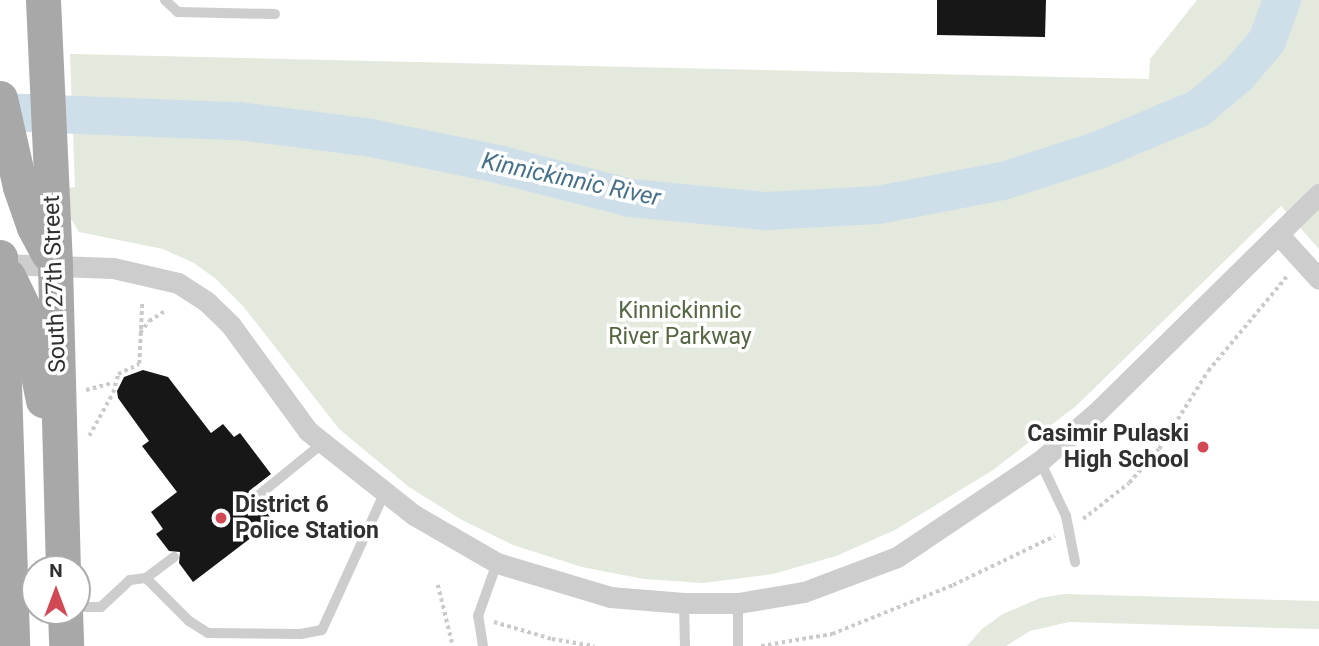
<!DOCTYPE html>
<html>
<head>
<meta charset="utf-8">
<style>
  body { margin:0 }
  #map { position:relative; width:1319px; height:646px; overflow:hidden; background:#fff; font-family:Roboto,sans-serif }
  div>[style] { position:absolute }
  .green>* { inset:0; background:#e3e9dd }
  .river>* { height:38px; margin:-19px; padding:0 19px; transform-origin:19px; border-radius:19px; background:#cfdfe9 }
  .building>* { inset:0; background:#171717 }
  .path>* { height:3.5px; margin-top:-1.75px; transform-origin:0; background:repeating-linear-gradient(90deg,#cacaca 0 3.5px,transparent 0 7px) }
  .lane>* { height:10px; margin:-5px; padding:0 5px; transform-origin:5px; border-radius:5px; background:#cdcdcd }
  .street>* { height:21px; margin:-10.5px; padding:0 10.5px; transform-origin:10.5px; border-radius:10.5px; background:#cdcdcd }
  .primary>* { height:35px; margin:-17.5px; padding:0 17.5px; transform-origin:17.5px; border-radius:17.5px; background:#a8a8a8 }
  .dots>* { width:19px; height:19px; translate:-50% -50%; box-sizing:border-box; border:4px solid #fff; border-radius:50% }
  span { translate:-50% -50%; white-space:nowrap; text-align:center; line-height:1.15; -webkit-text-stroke:7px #fff; paint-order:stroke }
  .street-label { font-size:23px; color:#303030 }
  .park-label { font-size:23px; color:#546742 }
  .poi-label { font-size:23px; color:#303030; font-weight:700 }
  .right { translate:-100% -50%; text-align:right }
  .left { translate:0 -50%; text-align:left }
  .water-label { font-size:24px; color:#47718a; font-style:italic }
  .north { position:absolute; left:21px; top:555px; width:70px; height:70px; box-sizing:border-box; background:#fff; border:2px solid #acacac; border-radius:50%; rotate:0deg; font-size:19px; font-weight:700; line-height:28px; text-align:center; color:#303030 }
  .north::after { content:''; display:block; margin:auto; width:24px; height:32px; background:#d24854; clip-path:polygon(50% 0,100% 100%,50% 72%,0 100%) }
</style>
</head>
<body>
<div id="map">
  <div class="green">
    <i style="clip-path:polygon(1197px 0,1319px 0,1319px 249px,1281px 206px,1076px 406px,993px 470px,895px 530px,836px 556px,773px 574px,703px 583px,644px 579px,582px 567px,513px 545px,462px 520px,409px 487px,339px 429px,243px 306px,216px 279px,194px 263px,163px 249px,79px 232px,71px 219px,69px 188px,75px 187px,70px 54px,1149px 79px,1150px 59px)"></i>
    <i style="clip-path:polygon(1064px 594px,1319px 601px,1319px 629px,1069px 622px,1030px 631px,1006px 646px,967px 646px,982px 629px,1003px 614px,1040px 598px)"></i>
  </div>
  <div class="river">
    <i style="left:0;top:112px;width:239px;rotate:2.2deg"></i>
    <i style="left:239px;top:121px;width:133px;rotate:7.3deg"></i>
    <i style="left:371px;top:138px;width:130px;rotate:11.6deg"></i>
    <i style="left:498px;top:164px;width:136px;rotate:14.4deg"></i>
    <i style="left:630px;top:198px;width:137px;rotate:5.5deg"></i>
    <i style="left:766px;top:211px;width:112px;rotate:-3.1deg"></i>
    <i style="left:878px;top:205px;width:127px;rotate:-10.9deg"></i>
    <i style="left:1003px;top:181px;width:101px;rotate:-17.9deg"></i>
    <i style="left:1099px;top:150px;width:108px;rotate:-22.8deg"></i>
    <i style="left:1199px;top:108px;width:50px;rotate:-40.1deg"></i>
    <i style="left:1237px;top:76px;width:46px;rotate:-49.4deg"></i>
    <i style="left:1267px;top:41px;width:44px;rotate:-69.9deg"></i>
  </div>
  <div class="building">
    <i style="clip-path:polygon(937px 0,1046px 0,1045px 37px,937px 35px)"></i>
    <i style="clip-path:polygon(143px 370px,168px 377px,211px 433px,223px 424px,234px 437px,240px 433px,271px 474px,249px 491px,247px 499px,252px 505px,260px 504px,273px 521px,193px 582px,179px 563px,180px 552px,169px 551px,156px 534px,163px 529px,151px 512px,177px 492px,142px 446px,149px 441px,118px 398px,117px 391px,124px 377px)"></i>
  </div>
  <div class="path">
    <i style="left:140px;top:333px;width:15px;rotate:-53deg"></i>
    <i style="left:149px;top:321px;width:19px;rotate:-32deg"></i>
    <i style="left:86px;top:390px;width:28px;rotate:-15deg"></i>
    <i style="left:89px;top:436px;width:49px;rotate:-60.8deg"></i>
    <i style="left:113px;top:393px;width:20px;rotate:-75deg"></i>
    <i style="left:118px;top:374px;width:23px;rotate:-25deg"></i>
    <i style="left:139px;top:364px;width:62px;rotate:-87.2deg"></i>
    <i style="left:1083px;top:519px;width:58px;rotate:-38deg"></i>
    <i style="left:1129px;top:483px;width:45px;rotate:-48.6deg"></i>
    <i style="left:1159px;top:449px;width:92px;rotate:-57.9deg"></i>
    <i style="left:1208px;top:371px;width:125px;rotate:-50.2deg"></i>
    <i style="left:438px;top:585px;width:63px;rotate:76.2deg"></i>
    <i style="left:494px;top:622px;width:60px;rotate:16.3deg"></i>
    <i style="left:552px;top:639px;width:43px;rotate:9.5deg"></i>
    <i style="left:761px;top:646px;width:72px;rotate:-9.6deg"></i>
    <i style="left:832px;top:634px;width:131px;rotate:-22deg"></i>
    <i style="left:953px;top:585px;width:113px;rotate:-25.7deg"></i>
  </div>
  <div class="lane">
    <i style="left:165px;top:0;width:18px;rotate:43deg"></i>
    <i style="left:178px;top:12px;width:97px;rotate:1.2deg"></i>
    <i style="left:1040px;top:461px;width:61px;rotate:64.7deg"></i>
    <i style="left:1066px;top:516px;width:47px;rotate:78.9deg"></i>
    <i style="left:255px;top:498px;width:87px;rotate:-39deg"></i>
    <i style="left:146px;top:578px;width:35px;rotate:-37deg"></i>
    <i style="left:684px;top:603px;width:43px;rotate:88.7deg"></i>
    <i style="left:738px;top:603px;width:43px;rotate:90deg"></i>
    <i style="left:77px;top:607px;width:24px"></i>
    <i style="left:101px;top:607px;width:40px;rotate:-43deg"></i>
    <i style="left:130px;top:580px;width:16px;rotate:-7deg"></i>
    <i style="left:146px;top:578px;width:61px;rotate:45deg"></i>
    <i style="left:189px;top:621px;width:22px;rotate:32deg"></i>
    <i style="left:208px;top:633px;width:93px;rotate:0.6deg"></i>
    <i style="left:301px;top:634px;width:21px;rotate:-11deg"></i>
    <i style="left:322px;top:630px;width:152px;rotate:-65.5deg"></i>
    <i style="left:483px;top:646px;width:30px;rotate:-99deg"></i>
    <i style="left:478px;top:616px;width:56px;rotate:-70.3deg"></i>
  </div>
  <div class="street">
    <i style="left:1279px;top:235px;width:59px;rotate:47.7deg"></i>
    <i style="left:0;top:264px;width:113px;rotate:2deg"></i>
    <i style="left:113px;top:268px;width:67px;rotate:13deg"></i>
    <i style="left:178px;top:283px;width:35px;rotate:33deg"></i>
    <i style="left:207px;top:302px;width:32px;rotate:44deg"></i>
    <i style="left:230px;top:324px;width:132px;rotate:53.9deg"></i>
    <i style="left:308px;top:431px;width:135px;rotate:38.4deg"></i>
    <i style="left:414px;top:515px;width:96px;rotate:30deg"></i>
    <i style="left:497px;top:563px;width:118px;rotate:16.7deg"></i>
    <i style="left:610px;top:597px;width:74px;rotate:4.6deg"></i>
    <i style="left:684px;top:603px;width:54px"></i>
    <i style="left:738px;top:603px;width:67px;rotate:-9.5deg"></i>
    <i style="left:804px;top:592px;width:99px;rotate:-20.6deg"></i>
    <i style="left:897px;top:557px;width:172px;rotate:-33.9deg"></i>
    <i style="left:1040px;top:461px;width:74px;rotate:-40.6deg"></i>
    <i style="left:1096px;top:413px;width:313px;rotate:-44.5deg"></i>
  </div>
  <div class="primary">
    <i style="left:43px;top:0;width:266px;rotate:87.4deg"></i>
    <i style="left:55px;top:266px;width:303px;rotate:88.5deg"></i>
    <i style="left:0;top:98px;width:91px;rotate:77.3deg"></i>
    <i style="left:20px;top:187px;width:42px;rotate:70.7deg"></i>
    <i style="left:34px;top:227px;width:30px;rotate:62deg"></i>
    <i style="left:0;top:257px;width:389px;rotate:88.2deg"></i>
    <i style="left:8px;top:276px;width:39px;rotate:64deg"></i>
    <i style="left:25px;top:311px;width:91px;rotate:78.6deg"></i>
    <i style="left:65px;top:611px;width:35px;rotate:88deg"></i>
  </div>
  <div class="dots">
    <i style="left:1203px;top:447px;background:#d24854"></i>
    <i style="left:221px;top:518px;background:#d24854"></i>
  </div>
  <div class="street-label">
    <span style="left:55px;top:284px;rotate:-92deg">South 27th Street</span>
  </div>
  <div class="park-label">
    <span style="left:680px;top:324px">Kinnickinnic<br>River Parkway</span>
  </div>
  <div class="poi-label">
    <span class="right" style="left:1189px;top:447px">Casimir Pulaski<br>High School</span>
    <span class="left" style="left:235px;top:518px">District 6<br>Police Station</span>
  </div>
  <div class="water-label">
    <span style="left:571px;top:180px;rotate:12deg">Kinnickinnic River</span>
  </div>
  <div class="north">N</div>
</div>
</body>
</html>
